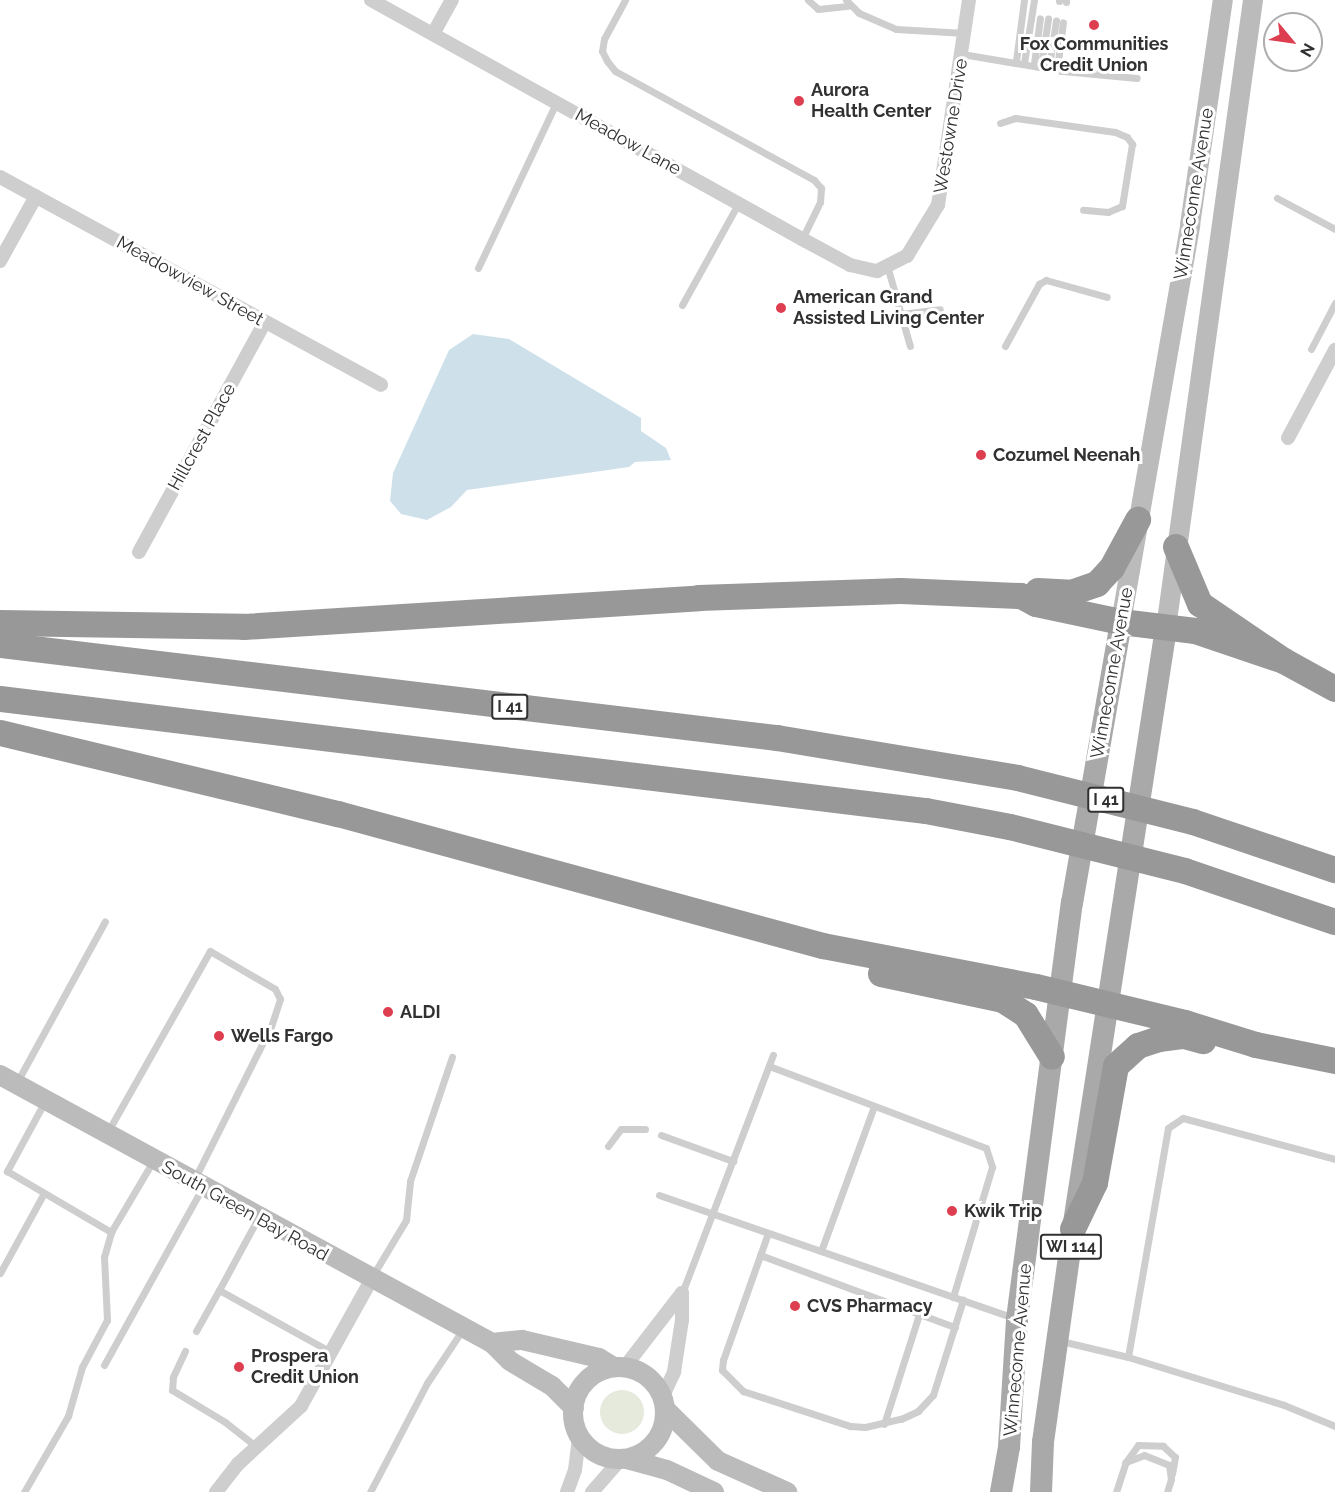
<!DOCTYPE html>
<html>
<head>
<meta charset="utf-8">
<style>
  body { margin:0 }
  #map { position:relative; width:1335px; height:1492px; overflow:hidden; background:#fff; font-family:Raleway,sans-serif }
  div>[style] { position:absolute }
  .green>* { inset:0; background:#e5eadd }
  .round { border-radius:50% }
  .water>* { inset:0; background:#cee1eb }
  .lane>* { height:7px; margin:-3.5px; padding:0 3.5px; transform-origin:3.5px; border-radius:3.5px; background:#cecece }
  .street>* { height:14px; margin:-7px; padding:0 7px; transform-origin:7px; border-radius:7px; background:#cecece }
  .secondary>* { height:20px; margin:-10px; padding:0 10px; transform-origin:10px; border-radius:10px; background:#bbb }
  .secondary>.ring { margin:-10px; padding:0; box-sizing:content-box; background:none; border:20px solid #bbb; border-radius:50% }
  .primary>* { height:22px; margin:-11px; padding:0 11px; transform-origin:11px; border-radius:11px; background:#a9a9a9 }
  .highway>* { height:26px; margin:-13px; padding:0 13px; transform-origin:13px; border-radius:13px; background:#989898 }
  .highway-bridge>* { height:26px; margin:-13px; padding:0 13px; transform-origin:13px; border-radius:13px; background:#989898 }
  .dots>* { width:16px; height:16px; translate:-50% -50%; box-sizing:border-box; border:3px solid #fff; border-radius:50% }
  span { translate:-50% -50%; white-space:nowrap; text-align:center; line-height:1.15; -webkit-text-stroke:6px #fff; paint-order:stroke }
  .shield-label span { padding:2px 4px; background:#fff; border:2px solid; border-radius:4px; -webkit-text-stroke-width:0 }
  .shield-label { font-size:16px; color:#313131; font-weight:700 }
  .poi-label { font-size:18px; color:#313131; font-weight:700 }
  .left { translate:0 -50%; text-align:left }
  .street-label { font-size:18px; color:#313131 }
  .north { position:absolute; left:1263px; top:12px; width:60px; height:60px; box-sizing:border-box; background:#fff; border:2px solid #adadad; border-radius:50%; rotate:119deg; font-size:16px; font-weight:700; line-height:24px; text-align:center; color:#313131 }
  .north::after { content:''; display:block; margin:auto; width:21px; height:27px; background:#dd3e50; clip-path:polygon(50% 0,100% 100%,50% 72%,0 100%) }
</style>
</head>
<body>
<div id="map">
  <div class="green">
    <i class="round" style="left:600px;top:1390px;width:44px;height:44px"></i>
  </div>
  <div class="water">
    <i style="clip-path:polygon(473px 334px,509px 339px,641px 418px,641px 431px,666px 448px,671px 460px,635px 462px,629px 467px,467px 490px,451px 507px,427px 520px,401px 514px,390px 501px,393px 473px,449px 350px)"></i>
  </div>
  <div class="lane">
    <i style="left:625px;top:0;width:44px;rotate:118.3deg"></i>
    <i style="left:604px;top:39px;width:12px;rotate:99deg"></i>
    <i style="left:602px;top:51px;width:11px;rotate:63deg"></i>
    <i style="left:607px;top:61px;width:13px;rotate:51deg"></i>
    <i style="left:615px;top:71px;width:227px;rotate:28.7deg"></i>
    <i style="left:814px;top:180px;width:11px;rotate:49deg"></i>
    <i style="left:821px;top:188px;width:14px;rotate:94deg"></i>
    <i style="left:820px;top:202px;width:41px;rotate:115.9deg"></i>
    <i style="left:808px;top:0;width:13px;rotate:42deg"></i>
    <i style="left:818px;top:9px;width:30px;rotate:-6deg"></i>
    <i style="left:846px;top:0;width:18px;rotate:45deg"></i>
    <i style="left:859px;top:13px;width:40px;rotate:23.4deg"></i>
    <i style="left:896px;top:29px;width:69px;rotate:3.3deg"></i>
    <i style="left:1059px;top:1px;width:1px;rotate:-90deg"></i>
    <i style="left:1066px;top:2px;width:2px;rotate:-90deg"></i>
    <i style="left:962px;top:54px;width:102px;rotate:9.6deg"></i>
    <i style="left:1063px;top:71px;width:74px;rotate:5.4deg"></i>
    <i style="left:1016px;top:61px;width:62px;rotate:-82.5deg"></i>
    <i style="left:1024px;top:63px;width:64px;rotate:-81deg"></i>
    <i style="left:1034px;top:64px;width:46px;rotate:-82.6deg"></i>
    <i style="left:1041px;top:65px;width:47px;rotate:-81.3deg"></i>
    <i style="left:1049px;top:66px;width:46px;rotate:-81.2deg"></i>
    <i style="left:1057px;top:69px;width:47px;rotate:-82.7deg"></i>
    <i style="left:1000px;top:123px;width:16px;rotate:-18deg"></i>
    <i style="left:1015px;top:118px;width:101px;rotate:8deg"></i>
    <i style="left:1115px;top:132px;width:13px;rotate:23deg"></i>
    <i style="left:1127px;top:137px;width:9px;rotate:54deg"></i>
    <i style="left:1132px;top:144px;width:63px;rotate:99.2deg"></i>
    <i style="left:1122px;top:206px;width:15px;rotate:157deg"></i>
    <i style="left:1108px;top:212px;width:25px;rotate:-175deg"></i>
    <i style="left:1277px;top:198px;width:66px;rotate:28.1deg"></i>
    <i style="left:478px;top:268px;width:185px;rotate:-64.7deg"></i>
    <i style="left:888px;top:269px;width:80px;rotate:74.1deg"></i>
    <i style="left:682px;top:305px;width:115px;rotate:-61deg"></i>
    <i style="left:901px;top:314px;width:39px;rotate:-7deg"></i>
    <i style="left:1005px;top:346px;width:71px;rotate:-61.3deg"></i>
    <i style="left:1039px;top:284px;width:8px;rotate:-30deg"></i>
    <i style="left:1046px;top:280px;width:63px;rotate:15.6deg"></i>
    <i style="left:1311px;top:349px;width:52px;rotate:-62.4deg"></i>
    <i style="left:769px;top:1066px;width:232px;rotate:20.7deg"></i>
    <i style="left:986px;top:1148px;width:20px;rotate:72deg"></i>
    <i style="left:992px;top:1167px;width:136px;rotate:106.7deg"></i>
    <i style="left:17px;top:1082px;width:183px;rotate:-61.3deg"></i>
    <i style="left:45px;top:1101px;width:80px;rotate:118.5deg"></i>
    <i style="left:7px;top:1171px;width:121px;rotate:30.4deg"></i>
    <i style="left:111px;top:1232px;width:82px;rotate:-59.4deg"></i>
    <i style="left:107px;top:1133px;width:209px;rotate:-60.5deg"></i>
    <i style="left:210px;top:951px;width:75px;rotate:30.3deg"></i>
    <i style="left:275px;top:989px;width:11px;rotate:63deg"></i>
    <i style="left:280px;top:999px;width:29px;rotate:108deg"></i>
    <i style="left:661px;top:1135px;width:77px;rotate:19.9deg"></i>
    <i style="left:608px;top:1146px;width:21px;rotate:-53deg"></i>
    <i style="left:621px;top:1129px;width:24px"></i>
    <i style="left:194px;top:1180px;width:157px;rotate:-63.4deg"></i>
    <i style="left:659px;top:1195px;width:377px;rotate:19.1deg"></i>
    <i style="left:258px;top:1218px;width:82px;rotate:118.4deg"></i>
    <i style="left:219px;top:1290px;width:128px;rotate:29deg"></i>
    <i style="left:768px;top:1233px;width:135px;rotate:109.5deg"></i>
    <i style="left:723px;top:1360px;width:10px;rotate:96deg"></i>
    <i style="left:722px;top:1370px;width:30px;rotate:45deg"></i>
    <i style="left:743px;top:1391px;width:113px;rotate:18.1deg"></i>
    <i style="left:850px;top:1426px;width:15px;rotate:4deg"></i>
    <i style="left:865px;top:1427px;width:37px;rotate:-13deg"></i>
    <i style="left:901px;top:1419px;width:19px;rotate:-25deg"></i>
    <i style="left:918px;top:1411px;width:22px;rotate:-47deg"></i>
    <i style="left:933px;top:1395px;width:100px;rotate:-72.5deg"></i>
    <i style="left:821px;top:1251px;width:154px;rotate:-69.9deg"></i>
    <i style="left:760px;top:1255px;width:208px;rotate:20.3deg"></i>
    <i style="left:0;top:1273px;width:91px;rotate:-61.2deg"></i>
    <i style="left:373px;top:1275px;width:64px;rotate:-59deg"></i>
    <i style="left:406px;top:1220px;width:39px;rotate:-84deg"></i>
    <i style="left:410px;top:1181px;width:131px;rotate:-71.3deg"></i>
    <i style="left:682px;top:1293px;width:255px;rotate:-69.1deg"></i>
    <i style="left:196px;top:1331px;width:47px;rotate:-60.7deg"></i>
    <i style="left:1061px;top:1341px;width:69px;rotate:13.4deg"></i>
    <i style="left:1128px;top:1357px;width:163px;rotate:17.1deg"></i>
    <i style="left:1284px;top:1405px;width:55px;rotate:22.4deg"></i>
    <i style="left:185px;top:1351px;width:29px;rotate:115deg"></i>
    <i style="left:173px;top:1377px;width:13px;rotate:94deg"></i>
    <i style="left:172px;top:1390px;width:62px;rotate:31.1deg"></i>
    <i style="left:225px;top:1422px;width:42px;rotate:38.2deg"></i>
    <i style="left:1128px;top:1357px;width:232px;rotate:-80.1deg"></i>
    <i style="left:1168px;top:1128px;width:18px;rotate:-34deg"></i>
    <i style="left:1183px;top:1118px;width:157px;rotate:15.1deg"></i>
    <i style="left:104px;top:1365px;width:202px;rotate:-61deg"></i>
    <i style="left:884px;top:1424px;width:115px;rotate:-72.3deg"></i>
    <i style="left:1125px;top:1463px;width:22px;rotate:-54deg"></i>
    <i style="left:1138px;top:1445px;width:25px;rotate:2deg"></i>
    <i style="left:1163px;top:1446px;width:16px;rotate:43deg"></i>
    <i style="left:1175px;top:1457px;width:17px;rotate:100deg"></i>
    <i style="left:24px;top:1492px;width:88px;rotate:-59.9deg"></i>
    <i style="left:68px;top:1416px;width:51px;rotate:-74.1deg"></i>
    <i style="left:82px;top:1367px;width:53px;rotate:-62deg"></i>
    <i style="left:107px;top:1320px;width:63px;rotate:-92.7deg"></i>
    <i style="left:104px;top:1257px;width:26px;rotate:-74deg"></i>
    <i style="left:370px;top:1492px;width:123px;rotate:-62.4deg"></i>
    <i style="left:427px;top:1383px;width:65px;rotate:-56.3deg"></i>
    <i style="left:1116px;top:1492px;width:32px;rotate:-72deg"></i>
    <i style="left:1126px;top:1462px;width:19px;rotate:-21deg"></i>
    <i style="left:1144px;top:1455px;width:27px;rotate:22deg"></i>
    <i style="left:1169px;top:1465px;width:14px;rotate:82deg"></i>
    <i style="left:1171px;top:1479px;width:14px;rotate:107deg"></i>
  </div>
  <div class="street">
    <i style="left:371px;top:0;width:493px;rotate:29deg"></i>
    <i style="left:802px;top:239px;width:55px;rotate:28.4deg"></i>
    <i style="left:850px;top:265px;width:28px;rotate:13deg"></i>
    <i style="left:877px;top:271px;width:34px;rotate:-27deg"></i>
    <i style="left:907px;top:256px;width:60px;rotate:-58.7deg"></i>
    <i style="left:938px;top:205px;width:207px;rotate:-81.4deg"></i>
    <i style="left:433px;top:34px;width:39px;rotate:-61deg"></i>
    <i style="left:0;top:177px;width:434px;rotate:28.6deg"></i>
    <i style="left:0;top:261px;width:74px;rotate:-61deg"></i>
    <i style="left:1288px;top:438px;width:100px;rotate:-61.9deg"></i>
    <i style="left:139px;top:552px;width:262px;rotate:-61.3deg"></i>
    <i style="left:624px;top:1368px;width:95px;rotate:-52.3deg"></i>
    <i style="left:662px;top:1398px;width:29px;rotate:-65deg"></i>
    <i style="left:674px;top:1372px;width:53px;rotate:-81.3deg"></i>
    <i style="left:682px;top:1320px;width:27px;rotate:-90deg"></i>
    <i style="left:216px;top:1492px;width:36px;rotate:-52deg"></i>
    <i style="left:238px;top:1464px;width:86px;rotate:-42.6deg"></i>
    <i style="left:301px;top:1406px;width:144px;rotate:-60.9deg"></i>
    <i style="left:567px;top:1492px;width:23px;rotate:-70deg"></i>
    <i style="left:575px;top:1470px;width:35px;rotate:-83deg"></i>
    <i style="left:592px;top:1492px;width:44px;rotate:-48.7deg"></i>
  </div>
  <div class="secondary">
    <i style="left:1121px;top:622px;width:403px;rotate:-80.1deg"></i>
    <i style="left:1190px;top:225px;width:227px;rotate:-81.7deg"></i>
    <i style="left:1166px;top:628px;width:634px;rotate:-82.11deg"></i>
    <i style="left:0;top:1075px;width:560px;rotate:28.58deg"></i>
    <i style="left:492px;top:1343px;width:25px;rotate:45deg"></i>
    <i style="left:510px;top:1361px;width:49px;rotate:30.8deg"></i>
    <i style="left:552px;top:1386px;width:31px;rotate:45deg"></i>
    <i style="left:492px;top:1343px;width:30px;rotate:-6deg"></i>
    <i style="left:522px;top:1340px;width:79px;rotate:13.2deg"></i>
    <i style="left:599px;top:1358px;width:17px;rotate:31deg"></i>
    <i class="ring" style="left:573px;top:1367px;width:72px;height:72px"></i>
    <i style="left:665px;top:1409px;width:74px;rotate:44.5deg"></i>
    <i style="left:718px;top:1461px;width:76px;rotate:24.2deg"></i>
    <i style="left:627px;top:1459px;width:41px;rotate:15.4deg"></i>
    <i style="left:667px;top:1470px;width:52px;rotate:25.1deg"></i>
  </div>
  <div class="primary">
    <i style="left:1001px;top:1492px;width:46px;rotate:-79.9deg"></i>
    <i style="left:1009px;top:1447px;width:128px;rotate:-86.4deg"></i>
    <i style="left:1017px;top:1319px;width:420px;rotate:-82.5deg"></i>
    <i style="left:1072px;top:903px;width:285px;rotate:-80.1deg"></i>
    <i style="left:1041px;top:1492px;width:50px;rotate:-87.7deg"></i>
    <i style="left:1043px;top:1442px;width:215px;rotate:-82deg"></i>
    <i style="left:1073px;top:1229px;width:608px;rotate:-81.2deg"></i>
  </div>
  <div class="highway">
    <i style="left:1176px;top:547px;width:62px;rotate:67.2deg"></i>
    <i style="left:1200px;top:604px;width:102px;rotate:34.2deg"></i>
    <i style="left:1284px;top:661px;width:58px;rotate:28.8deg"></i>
    <i style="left:1038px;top:591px;width:33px;rotate:3deg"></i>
    <i style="left:1071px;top:593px;width:28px;rotate:-19deg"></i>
    <i style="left:1097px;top:584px;width:22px;rotate:-47deg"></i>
    <i style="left:1112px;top:568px;width:55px;rotate:-61.6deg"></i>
    <i style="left:0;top:623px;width:244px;rotate:0.9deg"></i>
    <i style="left:244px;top:627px;width:456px;rotate:-3.6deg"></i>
    <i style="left:699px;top:598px;width:202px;rotate:-2deg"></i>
    <i style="left:901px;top:591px;width:120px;rotate:2.4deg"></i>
    <i style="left:1021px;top:596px;width:17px;rotate:28deg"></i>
    <i style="left:1036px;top:604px;width:87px;rotate:12deg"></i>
    <i style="left:1121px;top:622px;width:75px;rotate:6.9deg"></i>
    <i style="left:1195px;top:631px;width:94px;rotate:18.6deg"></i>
    <i style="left:0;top:645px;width:783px;rotate:6.83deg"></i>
    <i style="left:777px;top:738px;width:244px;rotate:9.4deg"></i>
    <i style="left:0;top:699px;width:933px;rotate:6.9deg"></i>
    <i style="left:926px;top:811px;width:86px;rotate:10.8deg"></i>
    <i style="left:0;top:733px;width:348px;rotate:13.5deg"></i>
    <i style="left:338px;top:814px;width:503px;rotate:15.23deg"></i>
    <i style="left:823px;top:946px;width:217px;rotate:10.9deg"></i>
    <i style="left:1036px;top:987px;width:153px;rotate:13.6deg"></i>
    <i style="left:1185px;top:1023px;width:74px;rotate:17.2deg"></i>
    <i style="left:1256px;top:1045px;width:81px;rotate:11.4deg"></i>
    <i style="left:1193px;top:822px;width:150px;rotate:18.7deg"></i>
    <i style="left:1185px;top:871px;width:158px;rotate:18.8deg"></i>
    <i style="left:881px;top:974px;width:125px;rotate:12deg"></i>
    <i style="left:1003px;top:1000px;width:27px;rotate:33deg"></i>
    <i style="left:1026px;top:1015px;width:49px;rotate:58.2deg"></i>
    <i style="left:1073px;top:1229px;width:51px;rotate:-64.4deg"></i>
    <i style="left:1095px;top:1183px;width:119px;rotate:-79.8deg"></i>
    <i style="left:1116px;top:1066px;width:30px;rotate:-42deg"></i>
    <i style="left:1138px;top:1046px;width:22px;rotate:-18deg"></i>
    <i style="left:1159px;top:1039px;width:25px;rotate:-7deg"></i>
    <i style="left:1184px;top:1036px;width:20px;rotate:15deg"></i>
  </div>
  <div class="highway-bridge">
    <i style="left:1018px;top:778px;width:180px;rotate:14.1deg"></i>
    <i style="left:1010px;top:827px;width:180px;rotate:14.1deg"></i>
  </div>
  <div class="dots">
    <i style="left:1094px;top:25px;background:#dd3e50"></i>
    <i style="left:799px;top:101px;background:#dd3e50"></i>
    <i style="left:781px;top:308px;background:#dd3e50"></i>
    <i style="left:981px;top:455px;background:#dd3e50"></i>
    <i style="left:388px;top:1012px;background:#dd3e50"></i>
    <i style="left:219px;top:1036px;background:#dd3e50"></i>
    <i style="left:952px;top:1211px;background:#dd3e50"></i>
    <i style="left:795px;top:1306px;background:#dd3e50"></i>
    <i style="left:239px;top:1367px;background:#dd3e50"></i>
  </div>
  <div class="shield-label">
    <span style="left:510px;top:707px">I 41</span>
    <span style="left:1106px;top:800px">I 41</span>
    <span style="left:1071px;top:1247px">WI 114</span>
  </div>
  <div class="poi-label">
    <span style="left:1094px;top:55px">Fox Communities<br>Credit Union</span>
    <span class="left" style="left:811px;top:101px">Aurora<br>Health Center</span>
    <span class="left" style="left:793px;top:308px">American Grand<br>Assisted Living Center</span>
    <span class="left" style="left:993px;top:455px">Cozumel Neenah</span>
    <span class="left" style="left:400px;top:1012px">ALDI</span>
    <span class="left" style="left:231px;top:1036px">Wells Fargo</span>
    <span class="left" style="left:964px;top:1211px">Kwik Trip</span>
    <span class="left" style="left:807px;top:1306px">CVS Pharmacy</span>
    <span class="left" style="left:251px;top:1367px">Prospera<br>Credit Union</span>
  </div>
  <div class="street-label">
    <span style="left:951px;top:126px;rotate:-81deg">Westowne Drive</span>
    <span style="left:628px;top:142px;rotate:29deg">Meadow Lane</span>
    <span style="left:1194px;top:194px;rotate:-81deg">Winneconne Avenue</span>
    <span style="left:190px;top:281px;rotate:29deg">Meadowview Street</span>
    <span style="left:202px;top:437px;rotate:-61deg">Hillcrest Place</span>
    <span style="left:1112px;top:673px;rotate:-80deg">Winneconne Avenue</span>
    <span style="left:245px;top:1211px;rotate:29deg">South Green Bay Road</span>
    <span style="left:1018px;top:1350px;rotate:-85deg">Winneconne Avenue</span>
  </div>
  <div class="north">N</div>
</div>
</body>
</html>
